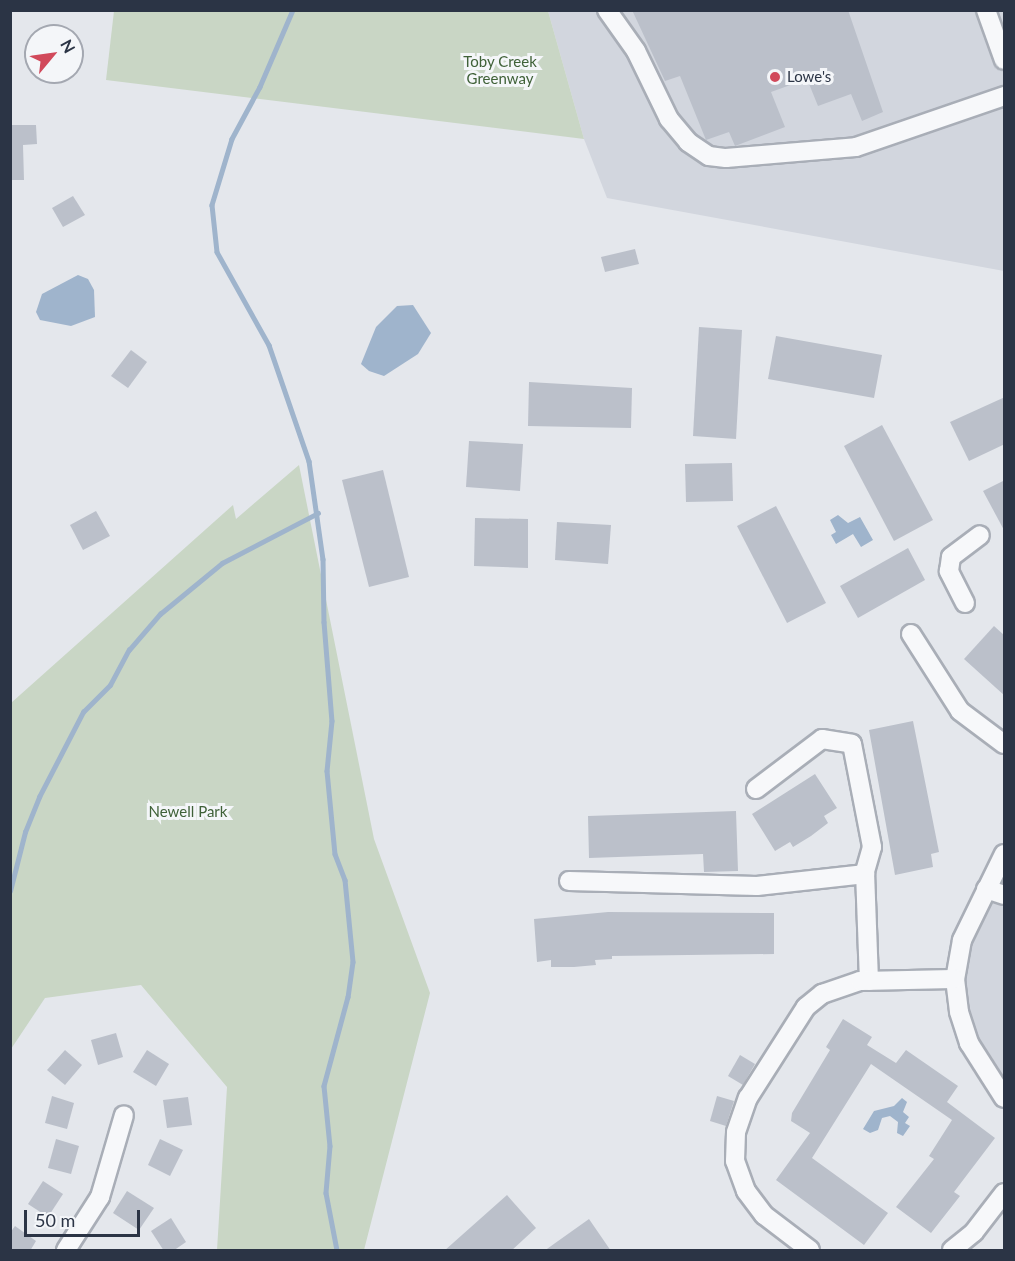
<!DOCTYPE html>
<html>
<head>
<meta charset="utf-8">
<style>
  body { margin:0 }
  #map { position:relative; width:1015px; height:1261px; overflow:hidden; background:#e4e7ec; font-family:Lato,sans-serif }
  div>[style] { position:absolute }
  .built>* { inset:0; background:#d2d6de }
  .green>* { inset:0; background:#c9d6c5 }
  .water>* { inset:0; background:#9fb4cc }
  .stream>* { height:4.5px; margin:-2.25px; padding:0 2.25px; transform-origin:2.25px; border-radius:2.25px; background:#9fb4cc }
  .building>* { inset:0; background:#bbc0ca }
  .roads { filter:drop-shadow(2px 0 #a9aeb7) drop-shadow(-2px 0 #a9aeb7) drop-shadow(0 2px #a9aeb7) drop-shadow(0 -2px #a9aeb7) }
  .minor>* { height:18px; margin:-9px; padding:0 9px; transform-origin:9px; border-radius:9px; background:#f7f8fa }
  .dots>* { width:16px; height:16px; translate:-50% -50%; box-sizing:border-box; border:3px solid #f4f6f9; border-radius:50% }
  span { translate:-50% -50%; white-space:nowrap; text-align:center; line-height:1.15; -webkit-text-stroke:6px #f4f6f9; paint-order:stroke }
  .park-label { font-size:15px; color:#3f6138 }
  .poi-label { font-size:15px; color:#2b3445 }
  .left { translate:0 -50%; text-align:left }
  .frame { position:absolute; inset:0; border:12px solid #2b3445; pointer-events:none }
  .north { position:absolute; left:24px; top:24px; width:60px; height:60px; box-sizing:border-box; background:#f4f6f9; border:2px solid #a4a8b1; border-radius:50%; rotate:61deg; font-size:16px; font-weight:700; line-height:24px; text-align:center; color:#2b3445 }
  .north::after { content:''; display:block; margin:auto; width:21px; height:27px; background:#d1495b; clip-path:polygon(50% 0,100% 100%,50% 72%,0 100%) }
  .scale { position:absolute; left:24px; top:1210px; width:116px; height:27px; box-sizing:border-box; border:3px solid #2b3445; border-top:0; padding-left:8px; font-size:18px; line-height:21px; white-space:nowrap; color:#2b3445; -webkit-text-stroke:4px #f4f6f9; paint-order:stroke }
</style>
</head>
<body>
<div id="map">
  <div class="built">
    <i style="clip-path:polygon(548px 11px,1004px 11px,1004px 271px,607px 198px,584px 139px)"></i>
    <i style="clip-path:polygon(1004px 867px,1004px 1074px,996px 1074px,969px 1026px,961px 966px,972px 922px)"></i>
  </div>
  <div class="green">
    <i style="clip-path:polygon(114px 11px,548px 11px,584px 139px,106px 80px)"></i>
    <i style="clip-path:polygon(299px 465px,374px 839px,430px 993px,364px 1250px,217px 1250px,227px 1087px,141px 985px,45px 998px,11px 1049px,11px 703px,233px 505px,236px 519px)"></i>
  </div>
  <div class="water">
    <i style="clip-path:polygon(78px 275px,88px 279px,94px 290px,95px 317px,71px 326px,40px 320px,36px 312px,42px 294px)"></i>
    <i style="clip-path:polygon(413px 305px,431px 333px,418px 354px,384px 376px,369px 371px,361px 364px,376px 327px,397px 306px)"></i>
    <i style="clip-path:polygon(838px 515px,848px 523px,860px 517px,873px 540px,861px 547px,853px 534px,836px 544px,831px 535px,836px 532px,830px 520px)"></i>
    <i style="clip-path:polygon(902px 1098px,907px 1102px,903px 1112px,909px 1117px,905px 1123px,910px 1126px,903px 1136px,897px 1133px,898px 1122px,890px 1116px,882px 1118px,878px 1130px,870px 1133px,863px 1129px,874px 1111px,894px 1106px)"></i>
  </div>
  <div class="stream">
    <i style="left:293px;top:10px;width:84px;rotate:113.2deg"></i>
    <i style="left:260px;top:87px;width:59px;rotate:118.3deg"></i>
    <i style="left:232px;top:139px;width:69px;rotate:106.9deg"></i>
    <i style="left:212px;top:205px;width:47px;rotate:83.9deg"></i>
    <i style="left:217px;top:252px;width:107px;rotate:60.8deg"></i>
    <i style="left:269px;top:345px;width:123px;rotate:71deg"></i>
    <i style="left:309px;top:461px;width:99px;rotate:81.9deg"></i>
    <i style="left:323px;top:559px;width:63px;rotate:89.1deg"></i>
    <i style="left:324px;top:622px;width:99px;rotate:85.4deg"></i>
    <i style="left:332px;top:721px;width:50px;rotate:95.7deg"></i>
    <i style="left:327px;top:771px;width:83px;rotate:84.5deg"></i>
    <i style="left:335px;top:854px;width:28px;rotate:69deg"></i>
    <i style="left:345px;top:880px;width:82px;rotate:84.4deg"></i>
    <i style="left:353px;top:962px;width:35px;rotate:98deg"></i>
    <i style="left:348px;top:997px;width:92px;rotate:105.1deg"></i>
    <i style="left:324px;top:1086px;width:60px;rotate:84.3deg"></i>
    <i style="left:330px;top:1146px;width:47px;rotate:94.9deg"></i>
    <i style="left:326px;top:1193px;width:58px;rotate:79.1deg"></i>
    <i style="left:10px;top:891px;width:61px;rotate:-75.7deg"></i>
    <i style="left:25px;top:832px;width:38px;rotate:-68deg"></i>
    <i style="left:39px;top:797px;width:96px;rotate:-62.6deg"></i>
    <i style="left:83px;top:712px;width:38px;rotate:-45deg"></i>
    <i style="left:110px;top:685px;width:40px;rotate:-62deg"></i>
    <i style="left:129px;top:650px;width:48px;rotate:-49.3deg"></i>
    <i style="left:160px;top:614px;width:80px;rotate:-39.4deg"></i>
    <i style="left:222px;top:563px;width:108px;rotate:-27.5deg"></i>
  </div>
  <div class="building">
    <i style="clip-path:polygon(632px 10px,848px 10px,883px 112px,862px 121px,851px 94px,818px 106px,807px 79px,771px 92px,785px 127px,735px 146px,729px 132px,706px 140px,680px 76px,665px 81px)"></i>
    <i style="clip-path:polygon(10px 125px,36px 125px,37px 144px,23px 145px,24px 180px,10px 180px)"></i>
    <i style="clip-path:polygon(73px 196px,85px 215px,63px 227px,52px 208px)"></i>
    <i style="clip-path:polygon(635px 249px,639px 264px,605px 272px,601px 257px)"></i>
    <i style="clip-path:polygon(699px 327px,742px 330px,736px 439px,693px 436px)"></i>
    <i style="clip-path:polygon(776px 336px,882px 355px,874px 398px,768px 379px)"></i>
    <i style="clip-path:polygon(131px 350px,147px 362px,128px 388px,111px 376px)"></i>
    <i style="clip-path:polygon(529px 382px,632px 388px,631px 428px,528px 426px)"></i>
    <i style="clip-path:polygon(1005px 397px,1005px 444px,969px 461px,950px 422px)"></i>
    <i style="clip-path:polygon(882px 425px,933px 520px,894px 541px,844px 446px)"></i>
    <i style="clip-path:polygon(469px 441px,523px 444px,520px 491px,466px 487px)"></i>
    <i style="clip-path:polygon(732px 463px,733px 501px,686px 502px,685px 464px)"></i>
    <i style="clip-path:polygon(383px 470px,409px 577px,369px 587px,342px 480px)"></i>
    <i style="clip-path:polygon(1005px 480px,1005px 532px,983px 491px)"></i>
    <i style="clip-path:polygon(776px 506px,826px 603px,787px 623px,737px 526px)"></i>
    <i style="clip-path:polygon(96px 511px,110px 536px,83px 550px,70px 525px)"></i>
    <i style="clip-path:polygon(475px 518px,528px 519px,528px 568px,474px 566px)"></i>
    <i style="clip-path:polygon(557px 522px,611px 525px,608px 564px,555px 560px)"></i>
    <i style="clip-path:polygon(908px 548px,925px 580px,858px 618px,840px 586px)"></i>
    <i style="clip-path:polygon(994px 626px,1005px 636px,1005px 696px,964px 659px)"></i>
    <i style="clip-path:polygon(913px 721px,939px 852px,931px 854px,933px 867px,895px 875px,869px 730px)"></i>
    <i style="clip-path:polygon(815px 774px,837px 808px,824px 816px,828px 823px,811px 836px,793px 847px,790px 842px,775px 851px,752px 814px)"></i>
    <i style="clip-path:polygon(736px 811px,738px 871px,704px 872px,703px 854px,589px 858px,588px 816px)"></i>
    <i style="clip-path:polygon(608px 912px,774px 913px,774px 954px,612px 956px,612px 959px,595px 960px,596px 965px,574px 967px,551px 967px,551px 960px,537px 962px,534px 919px)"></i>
    <i style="clip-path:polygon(843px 1019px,872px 1037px,867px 1045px,896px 1063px,906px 1050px,958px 1086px,947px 1102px,995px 1138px,954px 1192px,960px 1196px,931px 1233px,896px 1207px,934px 1159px,929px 1156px,952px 1120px,871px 1064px,812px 1158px,888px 1213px,864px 1245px,776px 1180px,810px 1133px,791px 1121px,792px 1113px,830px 1050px,826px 1047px)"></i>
    <i style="clip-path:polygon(116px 1033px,123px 1057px,98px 1065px,91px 1040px)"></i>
    <i style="clip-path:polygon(65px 1050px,82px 1065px,65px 1085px,47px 1070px)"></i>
    <i style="clip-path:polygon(147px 1050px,169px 1064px,156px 1086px,133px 1072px)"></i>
    <i style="clip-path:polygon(740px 1055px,755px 1064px,743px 1085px,728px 1076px)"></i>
    <i style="clip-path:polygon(52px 1096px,74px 1103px,67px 1129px,45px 1123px)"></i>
    <i style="clip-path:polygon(717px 1096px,734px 1101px,726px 1126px,710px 1121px)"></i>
    <i style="clip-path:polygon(188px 1097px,192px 1125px,167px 1128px,163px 1100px)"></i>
    <i style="clip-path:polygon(56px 1139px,79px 1146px,71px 1174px,48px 1168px)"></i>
    <i style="clip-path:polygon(160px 1139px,183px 1150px,170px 1176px,148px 1165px)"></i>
    <i style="clip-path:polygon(43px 1181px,63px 1194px,48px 1217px,28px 1204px)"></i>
    <i style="clip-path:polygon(127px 1191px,154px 1208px,139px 1230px,113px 1213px)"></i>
    <i style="clip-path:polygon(507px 1195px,536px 1228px,511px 1251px,444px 1251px)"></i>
    <i style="clip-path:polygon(171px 1218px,186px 1242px,173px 1251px,164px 1251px,151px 1231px)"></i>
    <i style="clip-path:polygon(589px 1219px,611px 1251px,544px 1251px)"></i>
    <i style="clip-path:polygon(15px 1226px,36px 1241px,30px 1251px,10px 1251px,10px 1233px)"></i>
  </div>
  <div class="roads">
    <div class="minor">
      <i style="left:607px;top:10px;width:50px;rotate:54.7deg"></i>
      <i style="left:636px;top:51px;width:76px;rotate:64.1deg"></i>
      <i style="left:669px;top:119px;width:30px;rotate:50deg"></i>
      <i style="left:688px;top:142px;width:25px;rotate:34deg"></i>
      <i style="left:709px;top:156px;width:17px;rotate:7deg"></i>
      <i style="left:726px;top:158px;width:130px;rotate:-4.8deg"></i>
      <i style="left:856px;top:147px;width:157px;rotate:-19deg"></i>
      <i style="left:986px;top:10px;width:53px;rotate:70.2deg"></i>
      <i style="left:965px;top:603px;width:36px;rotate:-117deg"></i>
      <i style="left:949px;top:571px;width:14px;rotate:-82deg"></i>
      <i style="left:951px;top:557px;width:36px;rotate:-37deg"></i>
      <i style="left:911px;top:634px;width:91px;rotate:57.5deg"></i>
      <i style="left:960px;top:711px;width:55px;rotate:36.9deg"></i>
      <i style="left:756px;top:789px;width:83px;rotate:-37.1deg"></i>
      <i style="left:822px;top:739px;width:30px;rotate:9deg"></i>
      <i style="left:852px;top:744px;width:105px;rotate:79deg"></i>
      <i style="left:872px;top:847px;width:26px;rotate:106deg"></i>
      <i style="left:865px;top:872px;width:109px;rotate:87.9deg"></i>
      <i style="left:1004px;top:854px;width:96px;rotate:116deg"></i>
      <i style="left:962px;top:940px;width:40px;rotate:100deg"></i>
      <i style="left:955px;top:979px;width:33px;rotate:83deg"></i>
      <i style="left:959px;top:1012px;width:33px;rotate:72deg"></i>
      <i style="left:969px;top:1043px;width:65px;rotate:57.5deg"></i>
      <i style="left:569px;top:881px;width:188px;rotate:1.5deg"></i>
      <i style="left:757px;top:886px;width:109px;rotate:-6.3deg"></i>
      <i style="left:986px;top:889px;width:19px;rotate:18deg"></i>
      <i style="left:66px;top:1250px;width:63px;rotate:-57.3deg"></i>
      <i style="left:100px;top:1197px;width:85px;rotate:-73.7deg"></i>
      <i style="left:810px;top:1250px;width:58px;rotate:-142.7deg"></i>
      <i style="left:764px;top:1215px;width:30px;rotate:-127deg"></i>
      <i style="left:746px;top:1191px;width:32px;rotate:-110deg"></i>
      <i style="left:735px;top:1161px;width:29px;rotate:-88deg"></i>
      <i style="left:736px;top:1132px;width:36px;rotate:-71deg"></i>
      <i style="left:748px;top:1098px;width:108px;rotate:-57.5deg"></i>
      <i style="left:806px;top:1007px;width:21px;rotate:-39deg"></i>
      <i style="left:822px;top:994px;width:40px;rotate:-18.9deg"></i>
      <i style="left:860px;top:981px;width:95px;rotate:-1.2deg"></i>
      <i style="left:952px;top:1250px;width:28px;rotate:-39deg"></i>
      <i style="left:974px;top:1232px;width:49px;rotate:-52.4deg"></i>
    </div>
  </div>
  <div class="dots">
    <i style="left:775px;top:77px;background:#d1495b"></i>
  </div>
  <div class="park-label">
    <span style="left:500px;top:70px">Toby Creek<br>Greenway</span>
    <span style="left:188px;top:812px">Newell Park</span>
  </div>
  <div class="poi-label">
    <span class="left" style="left:787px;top:77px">Lowe's</span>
  </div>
  <div class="frame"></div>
  <div class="north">N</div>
  <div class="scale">50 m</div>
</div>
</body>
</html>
